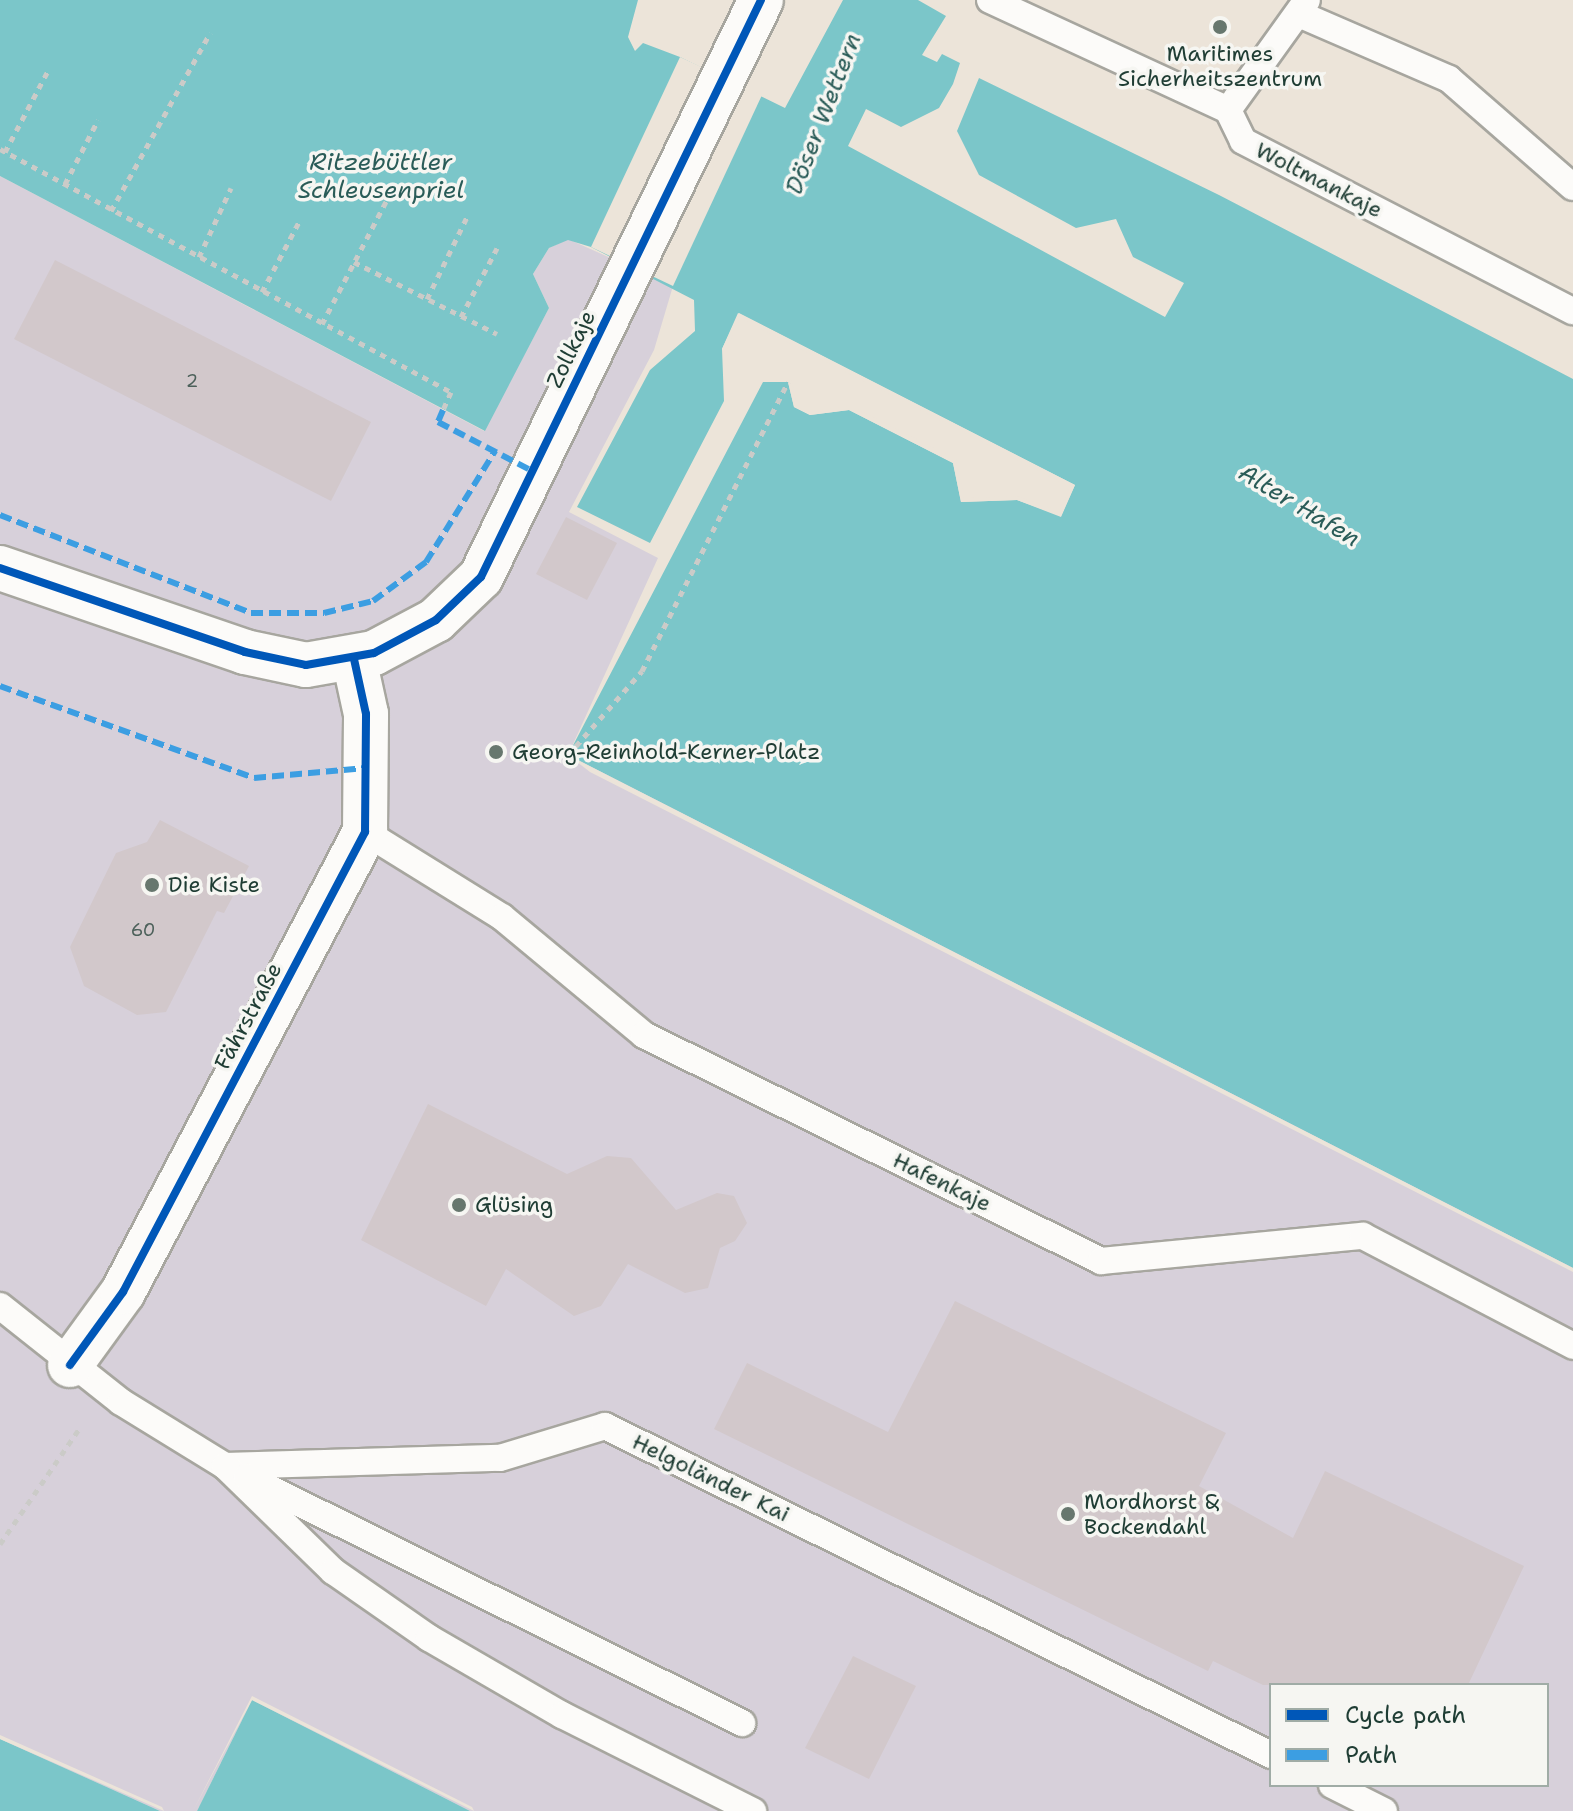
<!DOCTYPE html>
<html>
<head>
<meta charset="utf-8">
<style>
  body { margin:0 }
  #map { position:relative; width:1573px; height:1811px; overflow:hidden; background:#ece4d9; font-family:"Shantell Sans",sans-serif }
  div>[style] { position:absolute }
  .industrial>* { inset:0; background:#d7d0da }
  .water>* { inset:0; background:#7bc6c9 }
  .pier>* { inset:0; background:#ece4d9 }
  .building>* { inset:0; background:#d2c8cb }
  .path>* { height:5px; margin-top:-2.5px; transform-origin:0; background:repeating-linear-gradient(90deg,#cbcbc8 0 6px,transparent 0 12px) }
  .roads { filter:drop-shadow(2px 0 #a7a69f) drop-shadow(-2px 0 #a7a69f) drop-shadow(0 2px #a7a69f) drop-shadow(0 -2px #a7a69f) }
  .lane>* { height:26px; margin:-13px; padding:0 13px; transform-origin:13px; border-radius:13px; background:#fcfbf9 }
  .street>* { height:44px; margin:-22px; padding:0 22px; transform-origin:22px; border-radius:22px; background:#fcfbf9 }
  .quiet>* { height:6px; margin-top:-3px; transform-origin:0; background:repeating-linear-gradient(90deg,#3c9ee2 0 12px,transparent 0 18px) }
  .cycleway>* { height:8px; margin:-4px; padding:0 4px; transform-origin:4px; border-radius:4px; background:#0057b8 }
  .dots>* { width:22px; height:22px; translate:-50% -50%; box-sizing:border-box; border:4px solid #f6f6f2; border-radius:50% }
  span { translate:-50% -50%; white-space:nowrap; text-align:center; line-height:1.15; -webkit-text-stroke:7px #f6f6f2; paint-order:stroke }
  .number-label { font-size:18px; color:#4c605a }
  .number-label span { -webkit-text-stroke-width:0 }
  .poi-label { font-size:22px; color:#1f3d34 }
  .left { translate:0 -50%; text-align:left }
  .street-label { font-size:22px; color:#1f3d34 }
  .water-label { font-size:24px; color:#2a5c58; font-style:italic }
  .legend { position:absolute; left:1269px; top:1683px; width:280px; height:104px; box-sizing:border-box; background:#f6f6f2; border:2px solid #a0aca6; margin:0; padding:10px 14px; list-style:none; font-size:24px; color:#1f3d34 }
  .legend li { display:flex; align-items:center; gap:16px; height:40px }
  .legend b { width:40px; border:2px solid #a0aca6 }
</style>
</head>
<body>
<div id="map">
  <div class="industrial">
    <i style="clip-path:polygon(evenodd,0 176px,484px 431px,549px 308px,533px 274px,549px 248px,568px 239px,673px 286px,654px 350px,569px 512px,658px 558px,568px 755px,1573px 1268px,1573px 1811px,470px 1811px,252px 1700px,197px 1811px,160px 1811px,0 1739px,0 176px,1271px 1685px,1547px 1685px,1547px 1785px,1271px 1785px,1271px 1685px)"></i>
  </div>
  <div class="water">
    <i style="clip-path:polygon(0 0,638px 0,628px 37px,635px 51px,643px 43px,680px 57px,785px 108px,843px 0,918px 0,946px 16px,922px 55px,937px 62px,942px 54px,960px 63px,953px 84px,939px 108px,901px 127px,866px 109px,848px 146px,1165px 317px,1184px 283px,1133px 257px,1116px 219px,1076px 228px,979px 175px,957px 131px,979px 78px,1219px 195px,1573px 379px,1573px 1268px,568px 755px,763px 382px,788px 382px,794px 407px,810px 415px,849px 410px,953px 463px,961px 502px,1017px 500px,1061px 516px,1075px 485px,739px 313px,722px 349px,724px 401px,650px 543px,577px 507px,650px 370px,695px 331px,694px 300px,591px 247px,568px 240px,549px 248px,533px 274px,549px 308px,485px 431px,0 176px)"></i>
    <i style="clip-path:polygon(252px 1700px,470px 1811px,197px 1811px)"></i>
    <i style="clip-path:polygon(0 1739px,160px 1811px,0 1811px)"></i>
  </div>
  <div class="pier">
    <i style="clip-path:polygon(680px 57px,762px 95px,673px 286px,591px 247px)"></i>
    <i style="clip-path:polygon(738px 313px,1075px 485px,1061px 517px,1017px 500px,961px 502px,953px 463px,849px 410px,810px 415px,794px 407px,788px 382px,780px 378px,791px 379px,797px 404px,811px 411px,851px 406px,956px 459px,964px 498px,1017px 496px,1059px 511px,1070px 487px,740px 318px,726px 351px,722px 349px)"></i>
    <i style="clip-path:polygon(568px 755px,1573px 1268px,1573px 1272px,590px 772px)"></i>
    <i style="clip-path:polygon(252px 1696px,472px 1807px,474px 1811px,252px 1700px,193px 1811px)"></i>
    <i style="clip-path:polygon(0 1735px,162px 1807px,164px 1811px,0 1739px)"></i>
  </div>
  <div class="building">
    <i style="clip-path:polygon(55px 260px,371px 422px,331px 501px,14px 339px)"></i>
    <i style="clip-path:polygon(566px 517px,617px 543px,587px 600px,536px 574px)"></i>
    <i style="clip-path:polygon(160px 820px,249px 866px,224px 913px,217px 911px,166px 1012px,137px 1015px,84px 986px,70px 947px,116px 853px,147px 842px)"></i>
    <i style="clip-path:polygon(428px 1104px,567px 1174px,607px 1156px,631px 1158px,676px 1210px,717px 1193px,734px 1196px,747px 1223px,735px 1241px,720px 1248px,708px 1288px,685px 1293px,628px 1264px,601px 1306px,574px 1316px,506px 1269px,486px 1306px,361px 1240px)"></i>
    <i style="clip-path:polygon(955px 1301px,1226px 1433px,1199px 1486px,1293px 1538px,1325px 1471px,1524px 1566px,1468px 1685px,1263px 1685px,1213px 1661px,1208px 1671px,714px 1429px,747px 1363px,888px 1432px)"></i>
    <i style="clip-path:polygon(853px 1656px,916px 1686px,869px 1779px,805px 1748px)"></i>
  </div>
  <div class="path">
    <i style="left:0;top:149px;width:512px;rotate:28.32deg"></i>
    <i style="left:451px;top:392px;width:20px;rotate:114deg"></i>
    <i style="left:5px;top:152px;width:94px;rotate:-62.1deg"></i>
    <i style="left:65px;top:184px;width:72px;rotate:-62.7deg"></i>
    <i style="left:111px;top:211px;width:204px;rotate:-60.9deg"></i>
    <i style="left:199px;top:257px;width:76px;rotate:-65.1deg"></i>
    <i style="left:354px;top:262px;width:160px;rotate:26.7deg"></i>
    <i style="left:262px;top:292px;width:81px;rotate:-62.2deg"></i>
    <i style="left:427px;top:299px;width:93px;rotate:-64deg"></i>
    <i style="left:461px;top:317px;width:78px;rotate:-62.4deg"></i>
    <i style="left:322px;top:324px;width:151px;rotate:-62.4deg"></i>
    <i style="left:568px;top:755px;width:112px;rotate:-48.6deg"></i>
    <i style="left:642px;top:671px;width:324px;rotate:-63.2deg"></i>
    <i style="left:0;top:1544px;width:140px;rotate:-55.5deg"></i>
  </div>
  <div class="roads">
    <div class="lane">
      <i style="left:990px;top:0;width:262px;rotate:24.8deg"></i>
      <i style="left:1228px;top:110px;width:34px;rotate:64deg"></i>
      <i style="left:1243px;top:141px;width:371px;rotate:27.3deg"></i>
      <i style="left:1299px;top:14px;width:163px;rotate:23.4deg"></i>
      <i style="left:1449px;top:79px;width:164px;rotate:41.1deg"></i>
      <i style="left:1228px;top:110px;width:135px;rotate:-54.3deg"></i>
      <i style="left:365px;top:832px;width:161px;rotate:31.8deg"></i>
      <i style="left:502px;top:917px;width:185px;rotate:39.7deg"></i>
      <i style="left:644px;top:1035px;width:510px;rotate:26.31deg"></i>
      <i style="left:1101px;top:1261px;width:263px;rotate:-5.5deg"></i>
      <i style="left:1363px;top:1236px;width:237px;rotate:27.6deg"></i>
      <i style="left:0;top:1306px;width:154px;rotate:38.4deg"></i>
      <i style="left:121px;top:1402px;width:122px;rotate:31.6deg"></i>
      <i style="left:225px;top:1466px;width:275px;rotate:-1.7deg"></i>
      <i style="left:500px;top:1458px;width:110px;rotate:-16.9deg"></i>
      <i style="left:605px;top:1426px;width:743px;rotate:26.29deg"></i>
      <i style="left:225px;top:1466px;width:151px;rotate:44.2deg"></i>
      <i style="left:333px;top:1571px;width:117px;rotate:34.9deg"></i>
      <i style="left:429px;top:1638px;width:154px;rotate:30.1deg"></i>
      <i style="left:562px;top:1715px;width:214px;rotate:26.7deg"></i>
      <i style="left:247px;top:1477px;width:553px;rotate:26.43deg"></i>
      <i style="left:1332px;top:1785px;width:58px;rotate:26.6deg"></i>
    </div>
    <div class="street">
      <i style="left:0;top:568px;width:259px;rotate:18.9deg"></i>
      <i style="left:245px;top:652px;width:62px;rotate:12deg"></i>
      <i style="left:306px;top:665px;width:69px;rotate:-10deg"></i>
      <i style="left:374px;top:653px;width:70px;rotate:-28deg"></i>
      <i style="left:436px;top:620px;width:62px;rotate:-43.7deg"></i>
      <i style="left:481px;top:577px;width:641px;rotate:-64.11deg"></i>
      <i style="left:70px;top:1365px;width:90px;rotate:-54deg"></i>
      <i style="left:123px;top:1292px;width:520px;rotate:-62.25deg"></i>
      <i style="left:365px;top:832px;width:118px;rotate:-89.5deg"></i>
      <i style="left:366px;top:714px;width:56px;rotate:-102.3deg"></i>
    </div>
  </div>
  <div class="quiet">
    <i style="left:443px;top:410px;width:13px;rotate:113deg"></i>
    <i style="left:438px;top:422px;width:106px;rotate:27.5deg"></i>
    <i style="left:0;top:515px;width:269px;rotate:21.3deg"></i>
    <i style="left:251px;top:613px;width:73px"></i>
    <i style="left:324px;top:613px;width:50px;rotate:-13.8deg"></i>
    <i style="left:373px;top:601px;width:66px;rotate:-36.3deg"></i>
    <i style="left:426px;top:562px;width:131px;rotate:-58.1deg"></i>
    <i style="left:0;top:686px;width:270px;rotate:19.9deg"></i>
    <i style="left:254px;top:778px;width:112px;rotate:-5.1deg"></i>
  </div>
  <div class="cycleway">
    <i style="left:0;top:568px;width:259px;rotate:18.9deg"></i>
    <i style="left:245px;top:652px;width:62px;rotate:12deg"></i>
    <i style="left:306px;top:665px;width:69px;rotate:-10deg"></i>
    <i style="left:374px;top:653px;width:70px;rotate:-28deg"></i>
    <i style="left:436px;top:620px;width:62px;rotate:-43.7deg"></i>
    <i style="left:481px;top:577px;width:641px;rotate:-64.11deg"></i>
    <i style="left:70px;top:1365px;width:90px;rotate:-54deg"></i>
    <i style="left:123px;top:1292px;width:520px;rotate:-62.25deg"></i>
    <i style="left:365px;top:832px;width:118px;rotate:-89.5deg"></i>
    <i style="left:366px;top:714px;width:56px;rotate:-102.3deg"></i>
  </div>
  <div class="dots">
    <i style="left:1220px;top:27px;background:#67776e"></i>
    <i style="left:496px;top:752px;background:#67776e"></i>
    <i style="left:152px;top:885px;background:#67776e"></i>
    <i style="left:459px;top:1205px;background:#67776e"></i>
    <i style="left:1068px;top:1514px;background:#67776e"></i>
  </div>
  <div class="number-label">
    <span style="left:192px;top:381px">2</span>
    <span style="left:143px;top:930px">60</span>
  </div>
  <div class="poi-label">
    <span style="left:1220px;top:66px">Maritimes<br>Sicherheitszentrum</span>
    <span class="left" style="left:512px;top:752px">Georg-Reinhold-Kerner-Platz</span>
    <span class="left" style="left:168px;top:885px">Die Kiste</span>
    <span class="left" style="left:475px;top:1205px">Glüsing</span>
    <span class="left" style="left:1084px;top:1514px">Mordhorst &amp;<br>Bockendahl</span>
  </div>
  <div class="street-label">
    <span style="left:1319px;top:180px;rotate:27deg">Woltmankaje</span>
    <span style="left:571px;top:349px;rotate:-64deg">Zollkaje</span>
    <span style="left:248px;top:1016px;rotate:-62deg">Fährstraße</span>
    <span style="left:942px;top:1182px;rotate:26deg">Hafenkaje</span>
    <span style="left:711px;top:1478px;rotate:26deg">Helgoländer Kai</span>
  </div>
  <div class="water-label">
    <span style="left:824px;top:114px;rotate:-69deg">Döser Wettern</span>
    <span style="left:381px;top:177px">Ritzebüttler<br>Schleusenpriel</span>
    <span style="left:1299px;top:506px;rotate:31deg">Alter Hafen</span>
  </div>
  <ul class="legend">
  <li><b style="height:10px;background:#0057b8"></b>Cycle path</li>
  <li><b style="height:10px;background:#3c9ee2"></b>Path</li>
  </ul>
</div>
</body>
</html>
